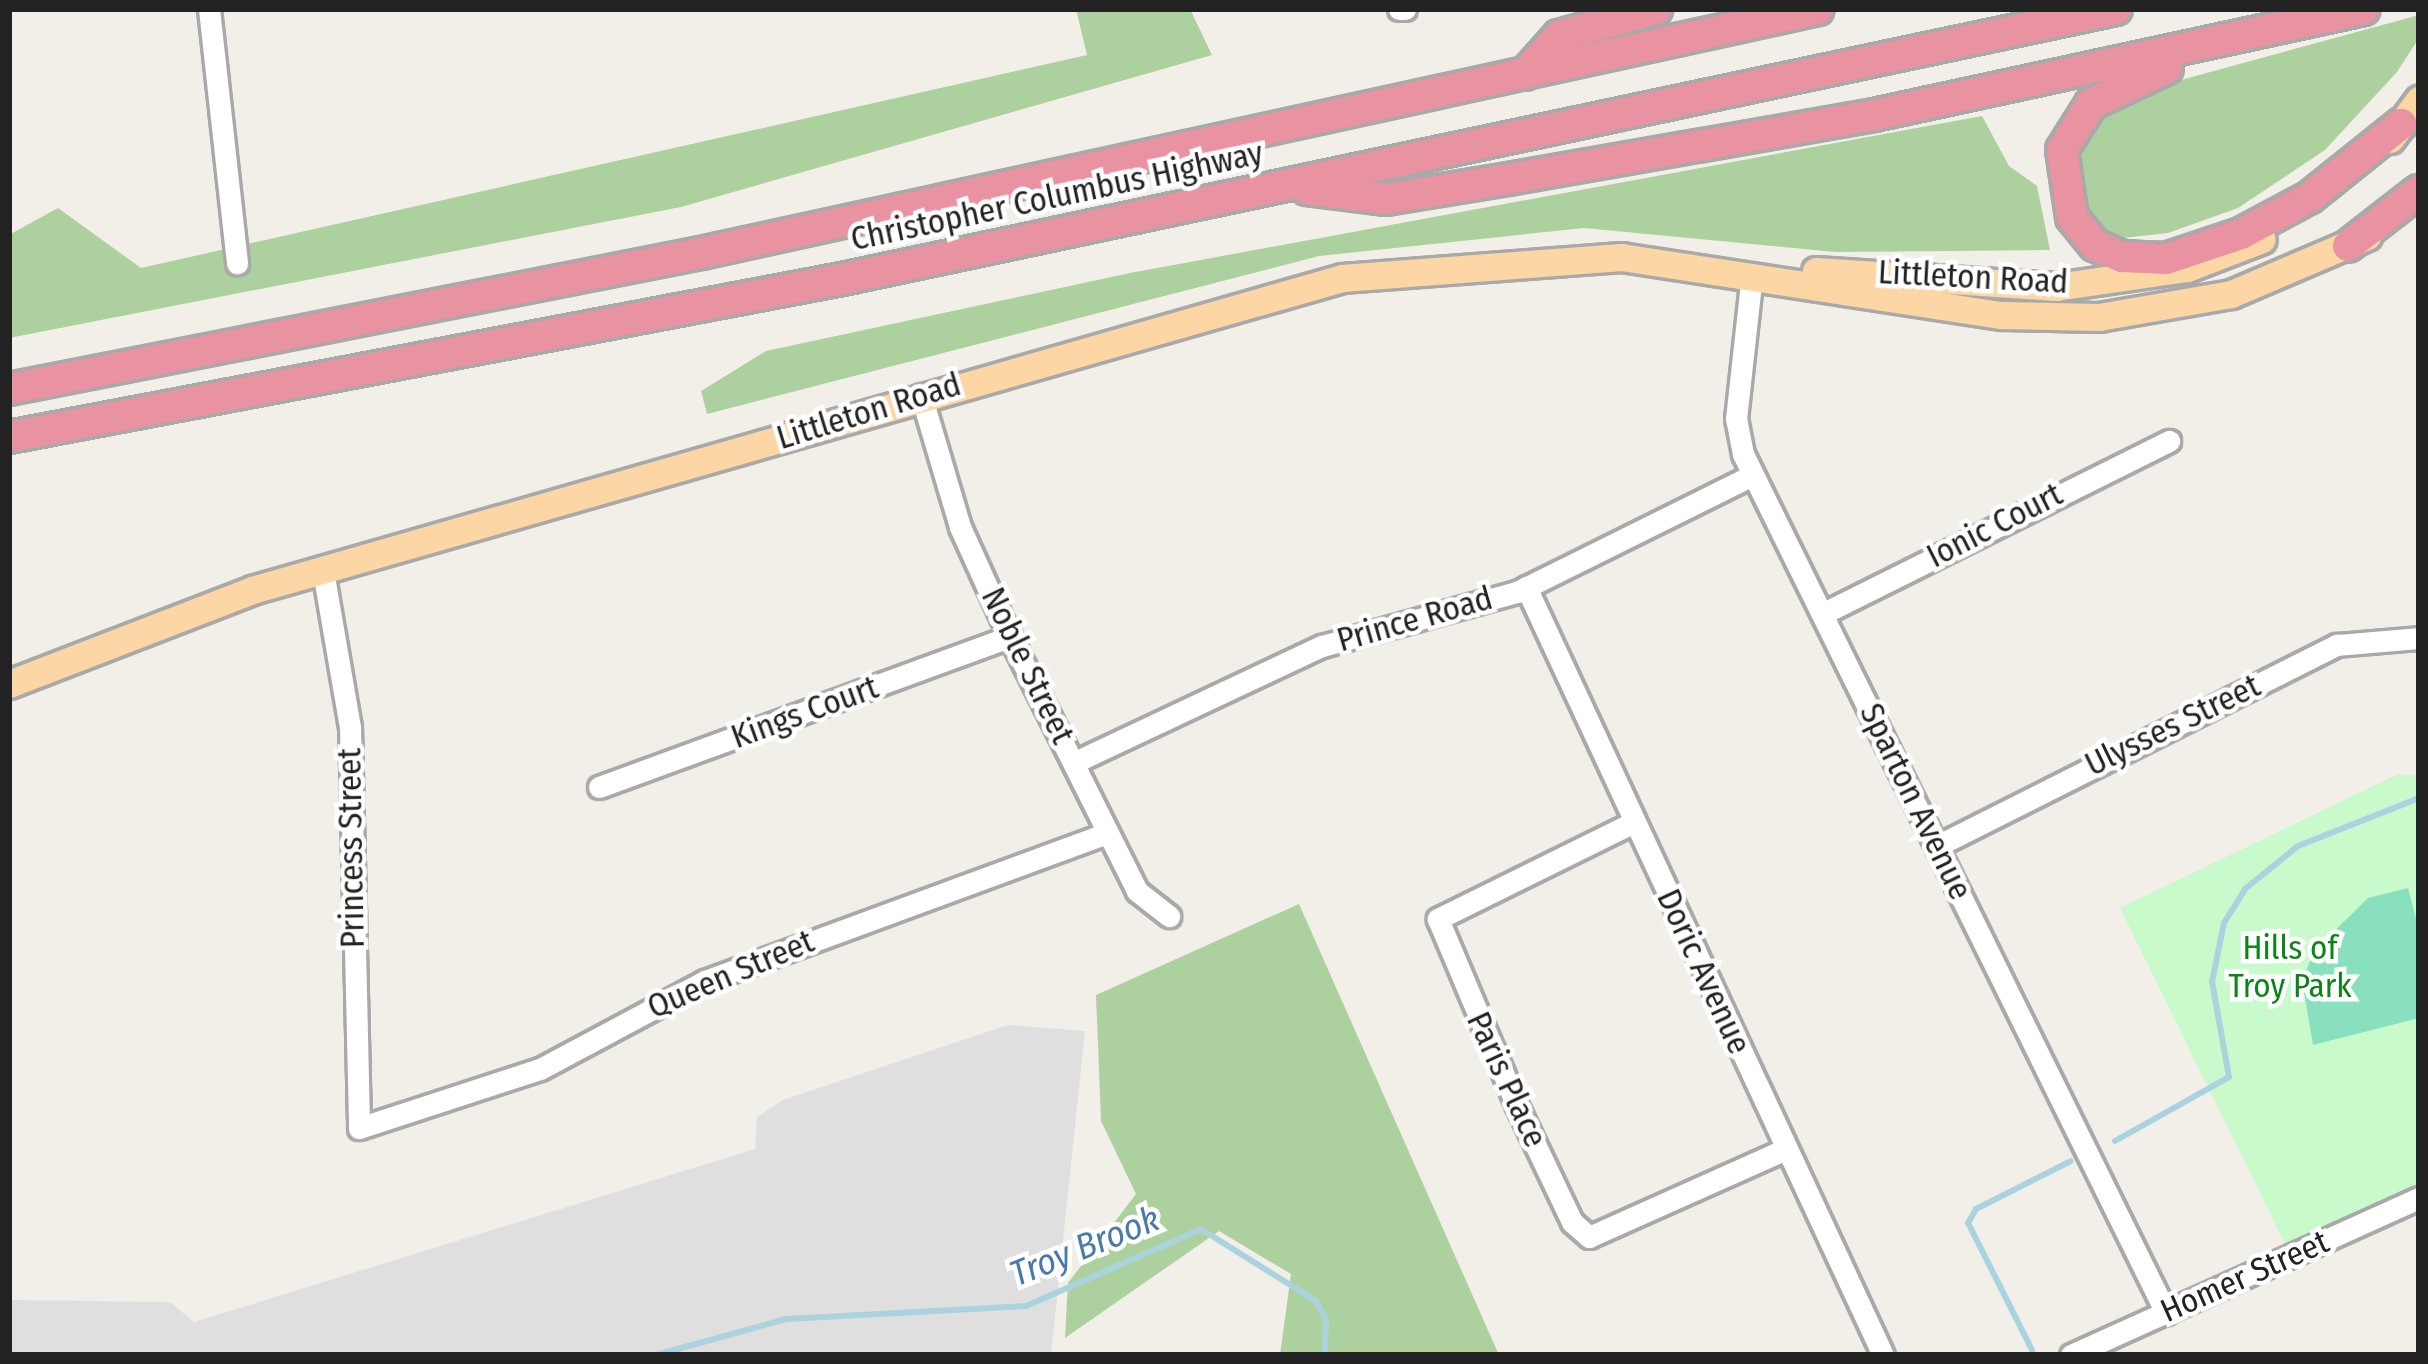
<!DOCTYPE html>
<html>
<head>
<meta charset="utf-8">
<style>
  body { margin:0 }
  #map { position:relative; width:2428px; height:1364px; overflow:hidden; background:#f2efe9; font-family:"Fira Sans Condensed",sans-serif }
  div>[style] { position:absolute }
  .residential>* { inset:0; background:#e0dfdf }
  .forest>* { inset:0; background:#add19e }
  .park>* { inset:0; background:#c8facc }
  .pitch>* { inset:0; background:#88e0be }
  .stream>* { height:6px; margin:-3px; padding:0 3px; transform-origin:3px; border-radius:3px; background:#aad3df }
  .roads { filter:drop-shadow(3px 0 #a9a9a9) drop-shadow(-3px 0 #a9a9a9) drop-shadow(0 3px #a9a9a9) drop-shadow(0 -3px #a9a9a9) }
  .minor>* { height:21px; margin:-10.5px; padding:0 10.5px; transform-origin:10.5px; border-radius:10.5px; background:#fff }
  .major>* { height:27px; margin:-13.5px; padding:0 13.5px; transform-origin:13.5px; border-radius:13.5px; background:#fcd6a4 }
  .highway>* { height:30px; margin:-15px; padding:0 15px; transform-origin:15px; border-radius:15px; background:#e892a2 }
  span { translate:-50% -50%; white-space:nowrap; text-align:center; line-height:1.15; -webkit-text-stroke:9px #fff; paint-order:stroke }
  .street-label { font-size:33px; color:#222 }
  .park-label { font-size:33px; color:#0c8416 }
  .water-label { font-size:36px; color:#4a7aab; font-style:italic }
  .frame { position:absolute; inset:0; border:12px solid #222; pointer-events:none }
</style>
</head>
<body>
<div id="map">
  <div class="residential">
    <i style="clip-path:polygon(1008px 1025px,1085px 1031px,1051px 1355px,9px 1355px,9px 1300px,170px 1302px,194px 1322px,755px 1149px,757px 1117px,783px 1100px)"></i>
  </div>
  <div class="forest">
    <i style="clip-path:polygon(1076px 9px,1190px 9px,1212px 55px,681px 207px,9px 338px,9px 235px,58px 208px,141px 268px,1087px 55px)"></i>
    <i style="clip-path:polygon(2419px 15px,2419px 38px,2397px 72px,2325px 150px,2238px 208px,2168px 233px,2105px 240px,2081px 214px,2073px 144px,2094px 115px,2126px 95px)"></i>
    <i style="clip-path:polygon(1982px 116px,2009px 166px,2037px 186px,2050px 250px,1835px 252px,1584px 228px,1319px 256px,707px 414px,701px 391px,766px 351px,1130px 273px)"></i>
    <i style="clip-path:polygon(1299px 904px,1499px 1355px,1280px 1355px,1291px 1274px,1219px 1231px,1065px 1338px,1068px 1283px,1136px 1194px,1101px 1121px,1096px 995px)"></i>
  </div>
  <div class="park">
    <i style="clip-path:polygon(2398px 774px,2419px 776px,2419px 1199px,2291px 1256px,2120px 908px)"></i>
  </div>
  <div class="pitch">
    <i style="clip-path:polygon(2408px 888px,2419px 930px,2419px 1018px,2313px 1045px,2302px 980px,2315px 950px,2368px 898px)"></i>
  </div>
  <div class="stream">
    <i style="left:2115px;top:1141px;width:131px;rotate:-29.3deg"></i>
    <i style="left:2229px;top:1077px;width:97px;rotate:-100.1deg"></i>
    <i style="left:2212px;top:982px;width:60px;rotate:-78.5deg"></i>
    <i style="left:2224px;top:923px;width:40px;rotate:-58deg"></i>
    <i style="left:2245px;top:889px;width:68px;rotate:-39.1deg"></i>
    <i style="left:2298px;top:846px;width:130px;rotate:-21.6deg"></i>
    <i style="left:2032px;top:1350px;width:142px;rotate:-116.7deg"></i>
    <i style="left:1968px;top:1223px;width:16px;rotate:-60deg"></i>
    <i style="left:1976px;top:1209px;width:106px;rotate:-26.8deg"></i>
    <i style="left:656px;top:1355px;width:135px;rotate:-15.5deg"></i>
    <i style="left:786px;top:1319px;width:240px;rotate:-3.1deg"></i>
    <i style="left:1026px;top:1306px;width:191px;rotate:-23.7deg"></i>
    <i style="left:1201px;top:1229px;width:136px;rotate:32.1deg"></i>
    <i style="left:1316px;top:1301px;width:21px;rotate:62deg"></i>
    <i style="left:1326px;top:1320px;width:35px;rotate:92deg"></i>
  </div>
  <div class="roads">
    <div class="minor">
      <i style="left:209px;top:9px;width:256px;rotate:83.7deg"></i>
      <i style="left:1399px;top:9px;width:6px"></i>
      <i style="left:1752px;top:274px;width:145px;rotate:96.3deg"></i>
      <i style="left:1736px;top:418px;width:37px;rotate:79deg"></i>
      <i style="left:1743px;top:454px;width:958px;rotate:63.78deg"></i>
      <i style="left:921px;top:395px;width:138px;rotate:73.5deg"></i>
      <i style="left:960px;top:527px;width:121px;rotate:65.6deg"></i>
      <i style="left:1010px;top:637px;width:284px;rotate:63.4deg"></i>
      <i style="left:1137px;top:891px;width:41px;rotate:38deg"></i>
      <i style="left:323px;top:571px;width:158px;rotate:80.2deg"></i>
      <i style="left:350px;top:727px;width:401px;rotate:88.7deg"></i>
      <i style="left:359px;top:1128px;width:190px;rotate:-18.1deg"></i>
      <i style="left:540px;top:1069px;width:187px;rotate:-28.1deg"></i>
      <i style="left:705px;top:981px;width:429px;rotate:-20.2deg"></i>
      <i style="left:1526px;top:587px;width:847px;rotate:65.07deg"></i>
      <i style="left:1822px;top:614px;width:388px;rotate:-26.5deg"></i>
      <i style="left:1075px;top:762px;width:273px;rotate:-25.2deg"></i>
      <i style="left:1322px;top:646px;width:202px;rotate:-15.5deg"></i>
      <i style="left:1517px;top:592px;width:263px;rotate:-26.4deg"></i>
      <i style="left:599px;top:787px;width:438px;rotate:-20.1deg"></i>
      <i style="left:1634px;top:822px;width:219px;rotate:153.7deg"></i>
      <i style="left:1438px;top:919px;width:201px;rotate:67.1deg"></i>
      <i style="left:1516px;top:1104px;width:131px;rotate:64.6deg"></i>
      <i style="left:1572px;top:1222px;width:23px;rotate:41deg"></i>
      <i style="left:1589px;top:1237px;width:216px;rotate:-24.1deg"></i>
      <i style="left:1937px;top:846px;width:448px;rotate:-26.7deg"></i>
      <i style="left:2337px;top:645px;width:82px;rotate:-4.9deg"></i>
      <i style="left:2071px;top:1355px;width:382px;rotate:-24.3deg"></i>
    </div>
    <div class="major">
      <i style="left:2390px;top:139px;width:49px;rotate:-53.4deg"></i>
      <i style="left:1816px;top:271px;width:241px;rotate:3.8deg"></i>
      <i style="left:2056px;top:287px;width:132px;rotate:-8.3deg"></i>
      <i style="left:2187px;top:268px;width:80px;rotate:-21.1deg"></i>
      <i style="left:9px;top:684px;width:261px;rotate:-21.1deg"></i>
      <i style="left:252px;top:590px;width:1134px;rotate:-15.97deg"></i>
      <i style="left:1342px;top:278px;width:280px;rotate:-4.3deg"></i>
      <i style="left:1621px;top:257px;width:385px;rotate:8.7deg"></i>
      <i style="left:2002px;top:315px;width:97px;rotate:1.2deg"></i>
      <i style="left:2099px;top:317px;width:134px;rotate:-9.9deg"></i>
      <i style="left:2231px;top:294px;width:148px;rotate:-23.1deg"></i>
    </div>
    <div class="highway">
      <i style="left:2167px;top:68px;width:84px;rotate:154.7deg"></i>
      <i style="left:2091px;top:104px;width:54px;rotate:122.2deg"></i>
      <i style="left:2062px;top:150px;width:68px;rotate:81.5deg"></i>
      <i style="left:2072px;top:217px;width:36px;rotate:51deg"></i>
      <i style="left:2095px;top:245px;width:30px;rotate:24deg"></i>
      <i style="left:2122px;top:257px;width:44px;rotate:2.6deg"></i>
      <i style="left:2166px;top:259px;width:79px;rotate:-18.4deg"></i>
      <i style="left:2241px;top:234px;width:78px;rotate:-28.2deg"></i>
      <i style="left:2310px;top:197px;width:117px;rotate:-38.7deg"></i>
      <i style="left:1525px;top:74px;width:51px;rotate:-48.2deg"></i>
      <i style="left:1559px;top:36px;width:101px;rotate:-15.6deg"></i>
      <i style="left:1307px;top:189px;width:80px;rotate:7.2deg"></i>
      <i style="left:1386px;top:199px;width:124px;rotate:-9.3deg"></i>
      <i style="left:1508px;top:179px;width:372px;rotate:-9.9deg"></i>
      <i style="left:1874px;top:115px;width:501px;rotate:-12.21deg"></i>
      <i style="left:2348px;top:246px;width:90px;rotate:-37.8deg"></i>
      <i style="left:9px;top:389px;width:705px;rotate:-11.12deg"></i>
      <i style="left:701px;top:253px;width:1143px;rotate:-12.32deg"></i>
      <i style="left:9px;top:437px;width:853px;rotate:-10.74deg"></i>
      <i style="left:847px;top:278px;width:1297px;rotate:-11.97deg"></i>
    </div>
  </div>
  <div class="street-label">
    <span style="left:1057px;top:197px;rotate:-12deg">Christopher Columbus Highway</span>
    <span style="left:1973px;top:278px;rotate:3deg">Littleton Road</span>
    <span style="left:869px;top:412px;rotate:-17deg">Littleton Road</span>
    <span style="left:1995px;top:526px;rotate:-27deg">Ionic Court</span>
    <span style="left:1415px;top:620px;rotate:-16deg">Prince Road</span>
    <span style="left:1027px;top:666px;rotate:64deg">Noble Street</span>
    <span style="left:805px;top:713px;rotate:-20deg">Kings Court</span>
    <span style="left:2173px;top:726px;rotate:-26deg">Ulysses Street</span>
    <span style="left:1915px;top:802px;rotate:64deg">Sparton Avenue</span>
    <span style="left:352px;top:848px;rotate:-91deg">Princess Street</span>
    <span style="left:1703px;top:972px;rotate:65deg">Doric Avenue</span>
    <span style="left:731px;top:975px;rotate:-23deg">Queen Street</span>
    <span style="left:1506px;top:1080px;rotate:65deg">Paris Place</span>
    <span style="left:2245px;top:1277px;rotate:-24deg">Homer Street</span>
  </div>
  <div class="park-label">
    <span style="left:2290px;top:968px">Hills of<br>Troy Park</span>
  </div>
  <div class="water-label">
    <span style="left:1085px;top:1247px;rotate:-22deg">Troy Brook</span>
  </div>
  <div class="frame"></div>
</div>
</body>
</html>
